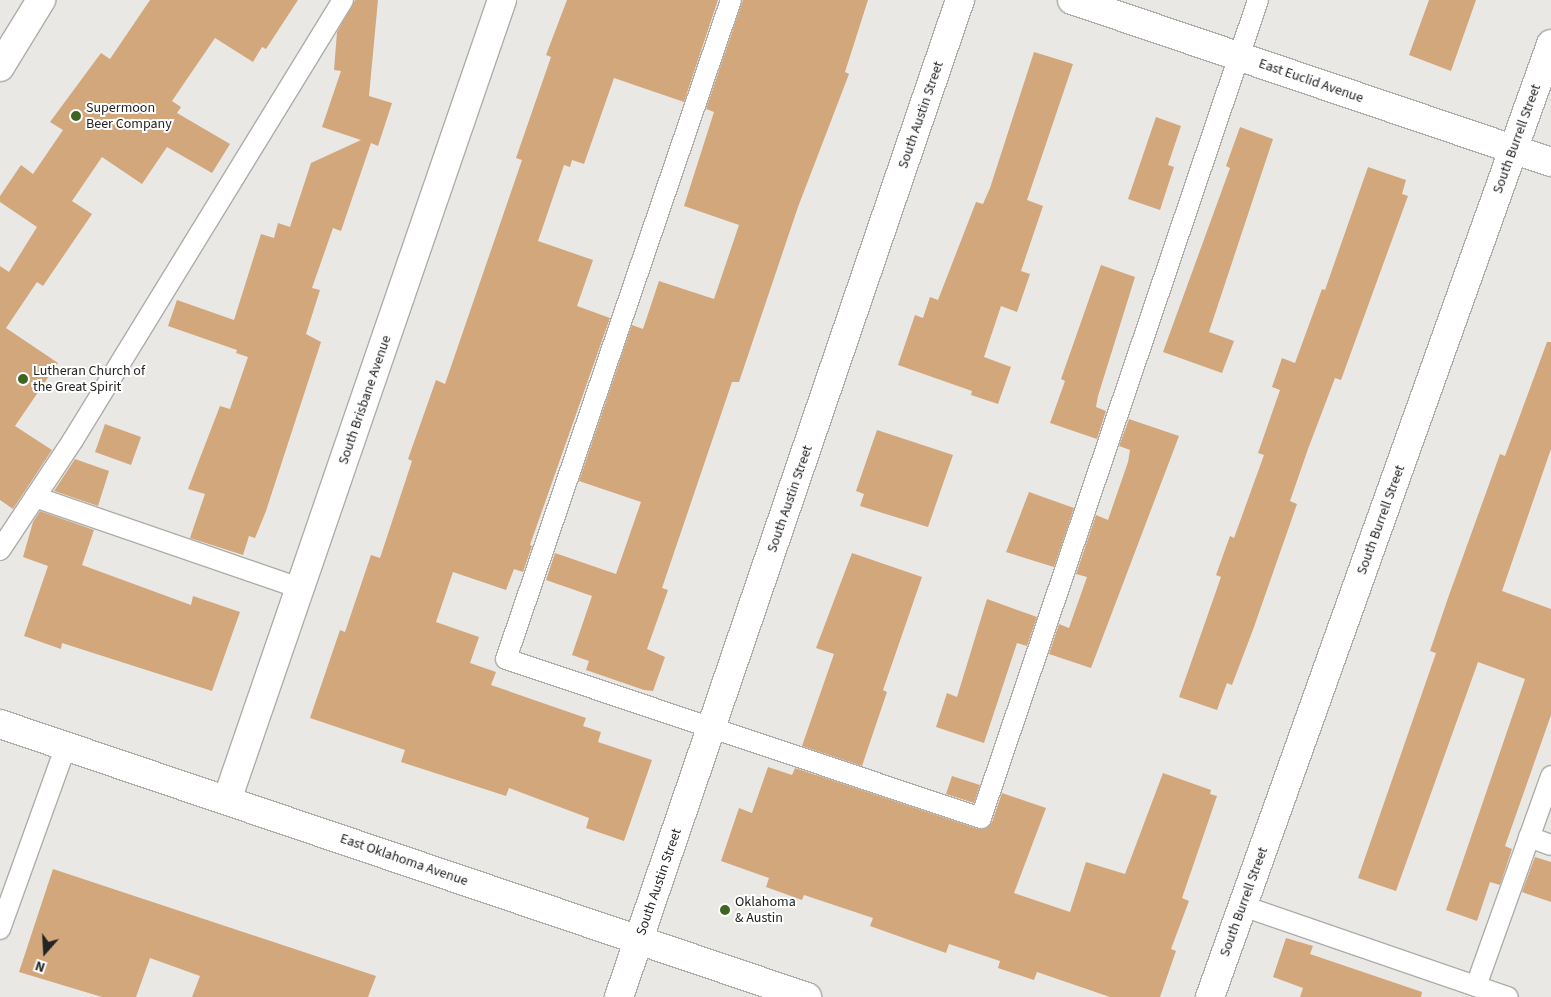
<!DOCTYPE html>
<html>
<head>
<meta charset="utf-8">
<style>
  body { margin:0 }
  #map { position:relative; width:1551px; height:997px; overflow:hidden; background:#e9e8e5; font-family:"Source Sans 3",sans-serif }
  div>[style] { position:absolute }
  .building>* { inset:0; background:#d3a77c }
  .roads { filter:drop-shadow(1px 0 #aeadaa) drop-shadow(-1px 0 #aeadaa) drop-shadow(0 1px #aeadaa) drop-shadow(0 -1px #aeadaa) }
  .lane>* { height:20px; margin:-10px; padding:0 10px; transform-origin:10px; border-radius:10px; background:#fff }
  .street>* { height:28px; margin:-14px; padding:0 14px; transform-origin:14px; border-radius:14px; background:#fff }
  .secondary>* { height:28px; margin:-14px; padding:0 14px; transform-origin:14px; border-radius:14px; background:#fff }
  .dots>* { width:14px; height:14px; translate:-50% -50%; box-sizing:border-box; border:2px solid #fff; border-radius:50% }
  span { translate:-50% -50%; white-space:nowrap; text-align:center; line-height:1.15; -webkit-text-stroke:4px #fff; paint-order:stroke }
  .street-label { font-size:14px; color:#242423 }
  .poi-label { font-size:14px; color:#242423 }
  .left { translate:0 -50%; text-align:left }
  .north { position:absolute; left:20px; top:927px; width:50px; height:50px; -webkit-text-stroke:4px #fff; paint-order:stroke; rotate:199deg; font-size:14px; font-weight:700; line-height:20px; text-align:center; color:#242423 }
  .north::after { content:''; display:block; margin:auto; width:18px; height:22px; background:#242423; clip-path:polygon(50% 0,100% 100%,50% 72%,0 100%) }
</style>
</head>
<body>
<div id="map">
  <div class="building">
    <i style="clip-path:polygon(150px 0,298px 0,266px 49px,262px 47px,253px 62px,215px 38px,172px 101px,181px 107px,177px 113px,230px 144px,212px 173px,167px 147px,142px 184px,102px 157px,72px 201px,92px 214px,43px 286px,37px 282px,6px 328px,58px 363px,15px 426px,52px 450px,13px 509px,0 500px,0 266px,9px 272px,37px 227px,0 202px,0 196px,21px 165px,33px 174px,63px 130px,50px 122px,101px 53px,110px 59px)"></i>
    <i style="clip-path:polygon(355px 0,378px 0,369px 96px,392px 103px,378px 146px,371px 143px,341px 231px,333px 228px,312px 288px,320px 290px,306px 334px,321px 342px,266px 511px,255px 538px,249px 536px,243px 555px,190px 538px,205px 494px,188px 489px,220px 406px,230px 409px,248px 357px,236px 353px,237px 350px,168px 326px,177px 300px,234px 320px,261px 234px,274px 238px,278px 223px,290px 227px,311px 163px,361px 140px,322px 127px,341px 71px,334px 70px,337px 32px)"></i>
    <i style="clip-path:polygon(567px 0,718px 0,684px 102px,614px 78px,584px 164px,572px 160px,570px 167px,564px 165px,538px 241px,593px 260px,577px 306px,610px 318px,530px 545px,532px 546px,523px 572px,514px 569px,506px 590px,453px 572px,436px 622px,479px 637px,470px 663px,496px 672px,491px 685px,586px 718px,583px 726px,601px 732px,598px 742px,652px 760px,624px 841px,586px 828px,589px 818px,509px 788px,506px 796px,401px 762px,405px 750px,310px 718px,340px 630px,345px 632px,371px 555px,380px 558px,412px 461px,408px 459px,436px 380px,445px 384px,522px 160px,516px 158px,551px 57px,546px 55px)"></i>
    <i style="clip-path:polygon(743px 0,868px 0,845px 72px,849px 74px,798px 207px,739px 382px,732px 382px,662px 588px,668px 590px,647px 649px,665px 657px,653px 691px,644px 690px,586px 670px,589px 661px,572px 655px,592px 596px,546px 580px,555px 553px,616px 574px,641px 502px,579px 481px,632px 325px,643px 329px,659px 281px,714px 299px,739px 225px,684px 206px,714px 112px,706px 109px)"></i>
    <i style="clip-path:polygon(1429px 0,1476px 0,1451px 71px,1409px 55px)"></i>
    <i style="clip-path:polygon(1034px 52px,1073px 64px,1027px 200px,1043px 206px,1021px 271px,1030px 274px,1017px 312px,1001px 306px,984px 357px,1011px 367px,998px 404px,971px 395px,972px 391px,898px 365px,915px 315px,923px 318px,930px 297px,938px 300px,976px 202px,983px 204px,990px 188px)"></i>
    <i style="clip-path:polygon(1156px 117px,1181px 126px,1168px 165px,1174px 167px,1160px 210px,1128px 199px)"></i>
    <i style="clip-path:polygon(1240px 127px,1273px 139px,1209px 332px,1234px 341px,1222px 373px,1163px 352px,1230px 168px,1226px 166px)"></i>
    <i style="clip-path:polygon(1368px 167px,1406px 180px,1402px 194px,1408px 196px,1341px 380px,1335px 378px,1308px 449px,1290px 501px,1297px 504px,1254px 627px,1232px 685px,1227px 683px,1217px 710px,1179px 697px,1221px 577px,1216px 575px,1230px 536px,1234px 538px,1264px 455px,1258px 453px,1280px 390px,1272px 387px,1282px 358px,1295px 363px,1322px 289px,1325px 290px)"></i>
    <i style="clip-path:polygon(1101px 265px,1135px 277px,1098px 396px,1096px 407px,1106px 411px,1097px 439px,1050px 423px,1065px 381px,1061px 379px)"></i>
    <i style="clip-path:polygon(1547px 342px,1551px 342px,1551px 449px,1502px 591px,1551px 609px,1551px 715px,1505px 846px,1512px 849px,1500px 885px,1490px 882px,1477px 921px,1446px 910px,1525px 679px,1478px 662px,1396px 891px,1358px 878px,1436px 653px,1430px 651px,1448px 598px,1500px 454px,1505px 456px)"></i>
    <i style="clip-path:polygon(1129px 419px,1179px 436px,1091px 668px,1049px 654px,1059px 624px,1069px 628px,1087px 577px,1076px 574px,1096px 515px,1108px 520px,1128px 462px,1130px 450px,1119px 446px)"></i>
    <i style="clip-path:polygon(105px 424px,141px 437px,131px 465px,95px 452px)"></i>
    <i style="clip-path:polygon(877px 430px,953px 455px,928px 527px,860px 506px,864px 494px,856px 491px)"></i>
    <i style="clip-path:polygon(75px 459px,109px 471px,98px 506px,54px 491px)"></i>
    <i style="clip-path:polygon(1029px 492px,1074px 508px,1054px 567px,1006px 552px)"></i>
    <i style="clip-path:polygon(40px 511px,94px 530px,82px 565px,191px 605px,193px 596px,240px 612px,212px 691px,62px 643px,61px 649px,24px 636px,48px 566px,23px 557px,33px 522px)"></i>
    <i style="clip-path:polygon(852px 553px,922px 577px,883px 690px,887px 692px,862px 766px,802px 746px,834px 654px,816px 648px)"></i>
    <i style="clip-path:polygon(987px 599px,1037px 617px,1027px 646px,1017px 643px,984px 743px,936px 727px,947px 693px,957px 697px)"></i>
    <i style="clip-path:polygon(768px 767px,792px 775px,795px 768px,978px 829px,984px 829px,992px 822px,1002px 793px,1046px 808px,1014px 893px,1070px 912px,1086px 862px,1125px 874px,1163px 773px,1211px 790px,1210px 794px,1217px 796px,1182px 898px,1189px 901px,1171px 949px,1176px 951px,1160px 997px,1110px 997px,1037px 972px,1034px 980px,998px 968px,1000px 961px,949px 944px,946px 953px,870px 926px,873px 918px,804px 895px,802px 900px,766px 887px,769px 878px,721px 861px,739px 808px,752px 813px)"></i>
    <i style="clip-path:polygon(952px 776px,980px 785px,974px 803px,946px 794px)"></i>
    <i style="clip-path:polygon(1535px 857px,1551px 862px,1551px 902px,1522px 892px)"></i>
    <i style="clip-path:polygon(53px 869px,376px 976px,368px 997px,192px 997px,200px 976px,150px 958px,136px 997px,102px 997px,19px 972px)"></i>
    <i style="clip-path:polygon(1286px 938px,1313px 946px,1310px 954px,1422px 992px,1421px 997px,1300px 997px,1303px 988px,1273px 977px)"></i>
  </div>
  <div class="roads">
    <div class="lane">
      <i style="left:731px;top:0;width:696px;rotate:108.85deg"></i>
      <i style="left:506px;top:659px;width:501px;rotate:18.51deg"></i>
      <i style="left:981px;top:818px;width:864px;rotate:-71.29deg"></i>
      <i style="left:35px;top:497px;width:280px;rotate:19deg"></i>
      <i style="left:0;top:550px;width:132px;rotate:-56.4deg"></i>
      <i style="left:73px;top:440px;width:516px;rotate:-58.47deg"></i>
      <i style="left:1529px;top:837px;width:23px;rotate:20deg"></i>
      <i style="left:1243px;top:906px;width:280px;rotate:19deg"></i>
      <i style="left:0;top:929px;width:195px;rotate:-70.2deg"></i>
      <i style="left:1476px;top:986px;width:223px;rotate:-70.3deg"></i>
    </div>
    <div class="street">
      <i style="left:1072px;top:0;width:506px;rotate:18.69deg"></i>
      <i style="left:227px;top:800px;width:846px;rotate:-71.03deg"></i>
      <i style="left:619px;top:997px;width:1054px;rotate:-71.12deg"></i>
      <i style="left:1210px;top:997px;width:1012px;rotate:-70.31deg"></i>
    </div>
    <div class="secondary">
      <i style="left:0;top:67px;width:79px;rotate:-58.5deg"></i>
      <i style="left:0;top:724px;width:852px;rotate:18.69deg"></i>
    </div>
  </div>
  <div class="dots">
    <i style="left:76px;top:116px;background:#3e6621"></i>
    <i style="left:23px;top:379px;background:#3e6621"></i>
    <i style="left:725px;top:910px;background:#3e6621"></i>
  </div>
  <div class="street-label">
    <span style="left:1311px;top:81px;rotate:19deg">East Euclid Avenue</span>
    <span style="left:921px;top:115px;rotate:-71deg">South Austin Street</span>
    <span style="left:1517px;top:139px;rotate:-70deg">South Burrell Street</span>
    <span style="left:365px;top:400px;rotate:-71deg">South Brisbane Avenue</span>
    <span style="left:790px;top:499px;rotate:-71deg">South Austin Street</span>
    <span style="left:1381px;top:520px;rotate:-70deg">South Burrell Street</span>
    <span style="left:404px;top:860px;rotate:19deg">East Oklahoma Avenue</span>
    <span style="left:659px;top:882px;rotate:-71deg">South Austin Street</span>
    <span style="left:1244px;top:902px;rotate:-70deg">South Burrell Street</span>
  </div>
  <div class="poi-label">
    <span class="left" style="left:86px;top:116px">Supermoon<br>Beer Company</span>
    <span class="left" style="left:33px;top:379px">Lutheran Church of<br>the Great Spirit</span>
    <span class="left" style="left:735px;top:910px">Oklahoma<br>&amp; Austin</span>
  </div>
  <div class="north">N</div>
</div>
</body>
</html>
